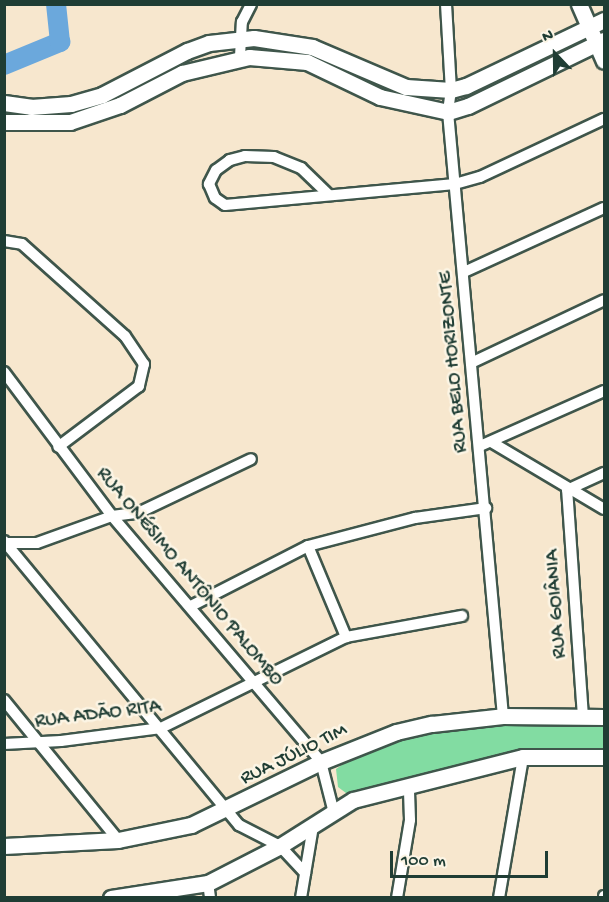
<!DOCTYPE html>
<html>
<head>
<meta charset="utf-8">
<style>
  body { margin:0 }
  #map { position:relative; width:609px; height:902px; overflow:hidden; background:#f7e7ce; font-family:"Gochi Hand",sans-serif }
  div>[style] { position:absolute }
  .green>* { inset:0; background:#82dca2 }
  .river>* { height:20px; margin:-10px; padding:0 10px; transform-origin:10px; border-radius:10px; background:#6ba8dc }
  .roads { filter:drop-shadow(2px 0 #3f564b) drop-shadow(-2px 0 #3f564b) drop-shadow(0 2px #3f564b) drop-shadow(0 -2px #3f564b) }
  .minor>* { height:10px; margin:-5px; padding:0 5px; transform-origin:5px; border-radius:5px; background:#fff }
  .secondary>* { height:15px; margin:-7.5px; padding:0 7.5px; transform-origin:7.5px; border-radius:7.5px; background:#fff }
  span { translate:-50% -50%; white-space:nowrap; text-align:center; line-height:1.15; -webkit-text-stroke:5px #fcf5e5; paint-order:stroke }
  .street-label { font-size:20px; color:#1f3d34 }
  .frame { position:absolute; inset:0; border:6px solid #1f3d34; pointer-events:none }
  .north { position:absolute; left:525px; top:24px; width:60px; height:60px; -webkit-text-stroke:4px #fcf5e5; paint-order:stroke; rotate:338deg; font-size:16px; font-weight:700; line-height:24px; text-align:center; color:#1f3d34 }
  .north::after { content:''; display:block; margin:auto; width:21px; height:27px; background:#1f3d34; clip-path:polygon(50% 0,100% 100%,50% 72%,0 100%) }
  .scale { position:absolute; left:390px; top:851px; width:158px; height:27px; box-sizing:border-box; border:3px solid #1f3d34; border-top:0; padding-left:8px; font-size:18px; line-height:21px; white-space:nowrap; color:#1f3d34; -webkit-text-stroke:4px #fcf5e5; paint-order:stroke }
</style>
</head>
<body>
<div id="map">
  <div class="green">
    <i style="clip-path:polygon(491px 724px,604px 725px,604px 752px,520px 755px,403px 778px,350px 796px,338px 787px,336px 769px,359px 753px,396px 738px)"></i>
  </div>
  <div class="river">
    <i style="left:4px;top:65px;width:61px;rotate:-22.3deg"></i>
    <i style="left:60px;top:42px;width:38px;rotate:-96deg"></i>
  </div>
  <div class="roads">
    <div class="minor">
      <i style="left:446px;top:4px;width:86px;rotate:86.7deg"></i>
      <i style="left:451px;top:90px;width:22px;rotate:98deg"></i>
      <i style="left:448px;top:112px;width:606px;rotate:84.8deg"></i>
      <i style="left:240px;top:57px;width:35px;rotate:-87deg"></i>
      <i style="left:242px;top:22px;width:20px;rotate:-63deg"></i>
      <i style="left:329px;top:195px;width:39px;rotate:-136deg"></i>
      <i style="left:301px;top:168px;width:29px;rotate:-158deg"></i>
      <i style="left:274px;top:157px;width:29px;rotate:-178deg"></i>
      <i style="left:245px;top:156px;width:16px;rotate:165deg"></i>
      <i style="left:230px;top:160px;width:17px;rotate:144deg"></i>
      <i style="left:216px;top:170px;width:16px;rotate:117deg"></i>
      <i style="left:209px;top:184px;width:15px;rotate:67deg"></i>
      <i style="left:215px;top:198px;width:12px;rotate:35deg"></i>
      <i style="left:225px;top:205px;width:231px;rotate:-5.2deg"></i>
      <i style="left:455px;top:184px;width:26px;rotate:-16deg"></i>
      <i style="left:480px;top:177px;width:137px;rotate:-25.1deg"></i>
      <i style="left:4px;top:241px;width:18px;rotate:9deg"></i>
      <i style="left:22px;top:244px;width:138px;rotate:41.8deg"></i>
      <i style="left:125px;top:336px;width:34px;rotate:56deg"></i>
      <i style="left:144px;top:364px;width:23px;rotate:103deg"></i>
      <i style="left:139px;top:386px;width:101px;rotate:143deg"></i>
      <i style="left:464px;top:272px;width:154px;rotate:-24.6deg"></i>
      <i style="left:471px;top:363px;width:147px;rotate:-25.3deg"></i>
      <i style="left:4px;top:372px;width:180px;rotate:53.1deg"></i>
      <i style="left:112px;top:516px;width:323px;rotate:49.6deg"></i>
      <i style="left:321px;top:762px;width:49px;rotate:75.7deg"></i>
      <i style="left:493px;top:443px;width:129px;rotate:30.7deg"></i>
      <i style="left:480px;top:446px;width:136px;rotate:-23.9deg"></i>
      <i style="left:4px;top:541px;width:369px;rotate:50.4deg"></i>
      <i style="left:239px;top:825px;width:46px;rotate:27.1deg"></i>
      <i style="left:280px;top:846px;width:37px;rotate:47deg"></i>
      <i style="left:4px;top:543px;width:33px"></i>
      <i style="left:37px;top:543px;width:80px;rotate:-19.8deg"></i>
      <i style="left:112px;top:516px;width:26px;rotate:-7deg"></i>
      <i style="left:138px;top:513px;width:125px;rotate:-25.5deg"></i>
      <i style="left:308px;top:546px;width:99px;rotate:67.3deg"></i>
      <i style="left:191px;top:606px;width:131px;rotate:-27.1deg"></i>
      <i style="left:308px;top:546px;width:111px;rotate:-14.7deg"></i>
      <i style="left:415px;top:518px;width:72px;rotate:-8deg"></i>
      <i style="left:4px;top:700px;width:181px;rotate:50.8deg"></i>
      <i style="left:583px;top:717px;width:228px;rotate:-94deg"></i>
      <i style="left:567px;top:490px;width:41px;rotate:-24.7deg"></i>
      <i style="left:4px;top:744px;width:57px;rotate:-3deg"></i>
      <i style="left:61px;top:741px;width:101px;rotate:-7.4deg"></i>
      <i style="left:161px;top:728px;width:206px;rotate:-26.2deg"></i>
      <i style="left:346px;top:637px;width:118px;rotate:-10.3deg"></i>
      <i style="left:208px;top:883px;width:15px;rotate:82deg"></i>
      <i style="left:301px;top:898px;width:73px;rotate:-80.5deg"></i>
      <i style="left:397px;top:898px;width:79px;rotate:-80.5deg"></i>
      <i style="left:410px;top:820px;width:35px;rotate:-92deg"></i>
      <i style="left:499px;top:898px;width:143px;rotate:-80.3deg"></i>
      <i style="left:604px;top:898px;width:2px;rotate:-90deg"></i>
    </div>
    <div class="secondary">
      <i style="left:579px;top:4px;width:62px;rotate:66.3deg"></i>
      <i style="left:4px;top:103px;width:27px;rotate:8deg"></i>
      <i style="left:31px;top:107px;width:40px;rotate:-4.3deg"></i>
      <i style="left:71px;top:104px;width:32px;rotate:-16deg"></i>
      <i style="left:102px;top:95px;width:96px;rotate:-27.4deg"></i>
      <i style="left:187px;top:51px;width:23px;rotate:-20deg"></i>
      <i style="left:209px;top:43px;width:45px;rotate:-6.3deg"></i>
      <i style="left:254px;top:38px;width:59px;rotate:8.8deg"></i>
      <i style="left:312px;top:47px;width:102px;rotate:23.1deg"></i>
      <i style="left:406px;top:87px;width:45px;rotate:3.8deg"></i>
      <i style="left:451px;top:90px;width:16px;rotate:-15deg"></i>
      <i style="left:466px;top:86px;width:153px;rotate:-25.6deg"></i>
      <i style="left:4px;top:122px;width:66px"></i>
      <i style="left:70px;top:122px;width:53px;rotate:-18.8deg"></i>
      <i style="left:120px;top:105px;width:70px;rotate:-27.3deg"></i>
      <i style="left:182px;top:73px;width:69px;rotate:-13.4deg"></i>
      <i style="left:249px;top:57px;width:58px;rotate:4.9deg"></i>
      <i style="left:307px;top:62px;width:81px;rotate:25.6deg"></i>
      <i style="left:380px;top:97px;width:70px;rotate:12.4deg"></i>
      <i style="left:448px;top:112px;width:21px;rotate:-17deg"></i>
      <i style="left:468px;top:106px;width:151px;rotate:-25.9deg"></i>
      <i style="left:4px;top:846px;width:114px;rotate:-3deg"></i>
      <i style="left:118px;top:840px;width:75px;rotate:-11.6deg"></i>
      <i style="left:191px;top:825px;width:144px;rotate:-25.9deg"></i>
      <i style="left:321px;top:762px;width:81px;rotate:-21.8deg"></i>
      <i style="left:396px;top:732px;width:37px;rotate:-13deg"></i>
      <i style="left:432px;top:724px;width:71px;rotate:-6.4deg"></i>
      <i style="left:503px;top:716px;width:101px;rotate:0.6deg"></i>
      <i style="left:111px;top:898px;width:98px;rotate:-8.8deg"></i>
      <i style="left:208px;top:883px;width:81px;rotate:-27.2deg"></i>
      <i style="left:280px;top:846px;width:86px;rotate:-32.2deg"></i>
      <i style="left:353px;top:800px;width:175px;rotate:-14.2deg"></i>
      <i style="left:523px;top:757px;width:81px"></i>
    </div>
  </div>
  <div class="street-label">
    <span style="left:454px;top:362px;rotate:-95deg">RUA BELO HORIZONTE</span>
    <span style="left:189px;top:577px;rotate:50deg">RUA ONÉSIMO ANTÔNIO PALOMBO</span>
    <span style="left:557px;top:604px;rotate:-94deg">RUA GOIÂNIA</span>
    <span style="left:98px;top:715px;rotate:-7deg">RUA ADÃO RITA</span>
    <span style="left:294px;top:755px;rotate:-26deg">RUA JÚLIO TIM</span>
  </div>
  <div class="frame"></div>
  <div class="north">N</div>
  <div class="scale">100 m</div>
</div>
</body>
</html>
